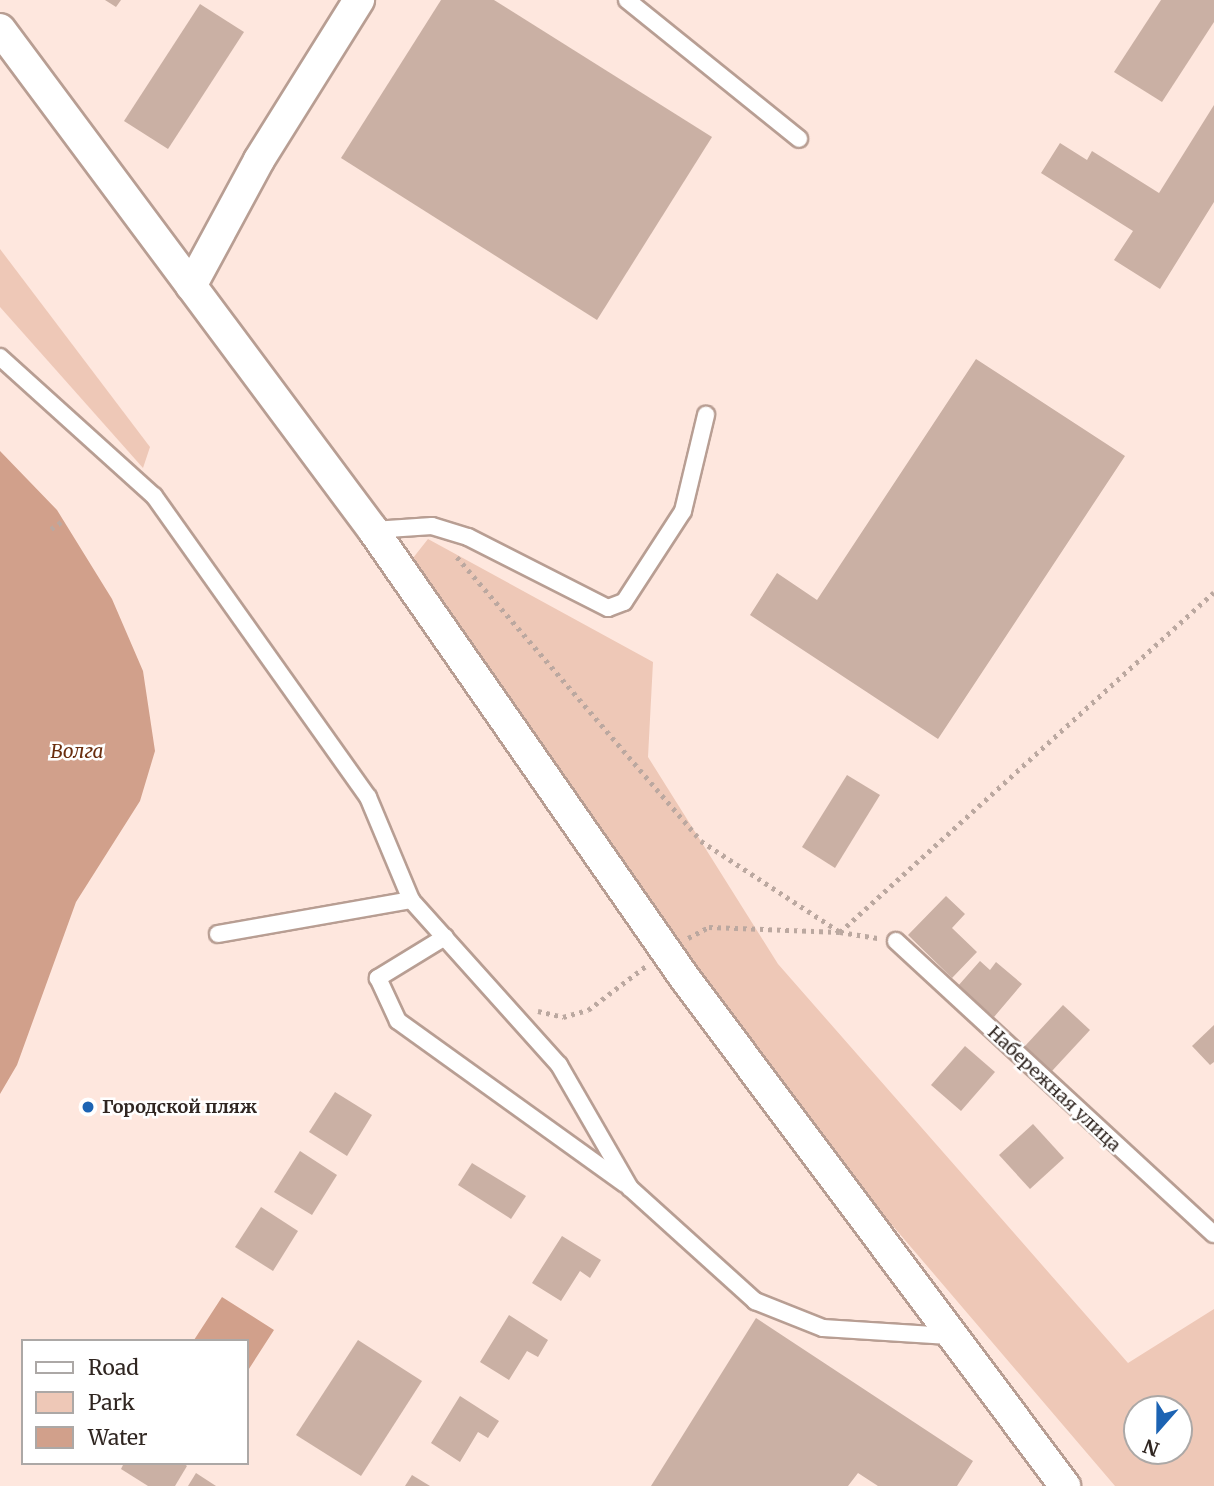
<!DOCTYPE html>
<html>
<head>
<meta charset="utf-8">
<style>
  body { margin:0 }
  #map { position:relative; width:1214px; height:1486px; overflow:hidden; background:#fee7de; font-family:Merriweather,serif }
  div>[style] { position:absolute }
  .green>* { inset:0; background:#eec8b7 }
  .water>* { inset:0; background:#d1a08b }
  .building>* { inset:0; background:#cab0a4 }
  .path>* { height:4.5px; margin-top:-2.25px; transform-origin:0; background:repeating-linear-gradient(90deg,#bba8a0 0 3.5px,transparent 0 8.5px) }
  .roads { filter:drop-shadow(2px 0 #b89e93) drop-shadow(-2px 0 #b89e93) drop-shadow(0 2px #b89e93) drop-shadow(0 -2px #b89e93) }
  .lane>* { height:16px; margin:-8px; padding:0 8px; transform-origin:8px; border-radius:8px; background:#fff }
  .street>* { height:30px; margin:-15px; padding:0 15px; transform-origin:15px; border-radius:15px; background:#fff }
  .dots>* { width:19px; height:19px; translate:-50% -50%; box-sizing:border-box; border:4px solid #fff; border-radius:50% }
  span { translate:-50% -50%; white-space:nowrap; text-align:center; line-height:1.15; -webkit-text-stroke:5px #fff; paint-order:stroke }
  .street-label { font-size:18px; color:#302621 }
  .poi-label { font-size:18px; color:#302621; font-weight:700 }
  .left { translate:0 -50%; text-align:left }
  .water-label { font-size:19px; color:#6a2e0f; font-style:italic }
  .legend { position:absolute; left:21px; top:1339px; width:228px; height:126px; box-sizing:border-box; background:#fff; border:2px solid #aca8a6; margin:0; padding:9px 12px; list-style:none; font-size:21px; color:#302621 }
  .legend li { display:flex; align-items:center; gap:14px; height:35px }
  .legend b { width:35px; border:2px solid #aca8a6 }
  .north { position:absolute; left:1123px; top:1395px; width:70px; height:70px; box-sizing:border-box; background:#fff; border:2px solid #aca8a6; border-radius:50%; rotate:201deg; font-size:19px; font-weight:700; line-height:28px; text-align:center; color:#302621 }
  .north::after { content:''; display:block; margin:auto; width:24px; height:32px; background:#1c63b3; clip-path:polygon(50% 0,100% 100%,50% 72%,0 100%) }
</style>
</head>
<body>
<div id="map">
  <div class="green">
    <i style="clip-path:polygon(0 249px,150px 447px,143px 468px,0 307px)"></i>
    <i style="clip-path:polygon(evenodd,428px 539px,653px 662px,648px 757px,778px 964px,1128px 1363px,1214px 1309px,1214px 1486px,1115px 1486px,875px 1205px,654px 913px,409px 563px,428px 539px,1137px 1409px,1179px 1409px,1179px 1451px,1137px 1451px,1137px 1409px)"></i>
  </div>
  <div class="water">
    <i style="clip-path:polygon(0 451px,57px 510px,112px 599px,143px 671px,155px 751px,140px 801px,76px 902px,17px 1065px,0 1094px)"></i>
    <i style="clip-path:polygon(222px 1297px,274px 1330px,247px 1372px,247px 1341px,194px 1340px)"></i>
  </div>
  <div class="building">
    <i style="clip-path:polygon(105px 0,121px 0,116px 7px)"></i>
    <i style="clip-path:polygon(441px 0,494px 0,712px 137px,597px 320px,341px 158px)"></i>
    <i style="clip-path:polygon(1161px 0,1214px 0,1214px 22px,1162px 102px,1114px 72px)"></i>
    <i style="clip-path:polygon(200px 4px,244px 32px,168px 149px,124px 121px)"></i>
    <i style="clip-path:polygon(1214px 105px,1214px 202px,1160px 289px,1114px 260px,1133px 231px,1041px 173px,1060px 143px,1087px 160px,1092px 151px,1159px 193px)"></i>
    <i style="clip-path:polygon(976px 359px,1125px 456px,938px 739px,750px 615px,777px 573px,817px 600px)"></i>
    <i style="clip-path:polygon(847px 775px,880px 795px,835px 868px,802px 847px)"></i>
    <i style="clip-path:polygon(946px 896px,965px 914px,952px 928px,977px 952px,952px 978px,908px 935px)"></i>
    <i style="clip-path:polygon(980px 961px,990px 970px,996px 962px,1022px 984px,994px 1017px,958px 986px)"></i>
    <i style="clip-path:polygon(1063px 1005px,1090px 1030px,1052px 1071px,1025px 1046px)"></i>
    <i style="clip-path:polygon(1214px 1025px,1214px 1062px,1210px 1065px,1192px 1046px)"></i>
    <i style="clip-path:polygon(965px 1046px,995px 1072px,961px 1111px,931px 1085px)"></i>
    <i style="clip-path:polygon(335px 1092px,372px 1115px,347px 1156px,309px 1132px)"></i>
    <i style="clip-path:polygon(1033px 1124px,1064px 1158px,1030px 1189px,999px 1155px)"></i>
    <i style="clip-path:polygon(300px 1151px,337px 1175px,312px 1215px,274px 1192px)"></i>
    <i style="clip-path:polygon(472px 1163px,526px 1196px,511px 1219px,458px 1185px)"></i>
    <i style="clip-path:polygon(261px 1207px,298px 1231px,273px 1271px,235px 1247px)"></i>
    <i style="clip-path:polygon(562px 1236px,601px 1260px,590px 1278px,580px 1271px,561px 1301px,532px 1283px)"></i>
    <i style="clip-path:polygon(509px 1315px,548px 1340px,538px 1357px,527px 1351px,509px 1380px,480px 1362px)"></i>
    <i style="clip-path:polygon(756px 1318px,973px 1461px,957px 1486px,878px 1486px,858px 1473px,848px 1486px,651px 1486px)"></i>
    <i style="clip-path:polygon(358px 1340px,422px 1381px,361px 1476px,296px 1435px)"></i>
    <i style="clip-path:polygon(460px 1396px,499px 1421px,488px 1438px,478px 1432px,460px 1462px,431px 1443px)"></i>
    <i style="clip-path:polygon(124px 1463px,183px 1463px,187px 1466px,175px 1486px,148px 1486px,121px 1469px)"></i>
    <i style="clip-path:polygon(196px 1473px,216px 1486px,188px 1486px)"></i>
    <i style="clip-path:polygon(412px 1475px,430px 1486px,405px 1486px)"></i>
  </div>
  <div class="path">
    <i style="left:51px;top:529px;width:16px;rotate:-35deg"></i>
    <i style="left:457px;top:557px;width:374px;rotate:49.3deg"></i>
    <i style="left:701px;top:841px;width:166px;rotate:33.2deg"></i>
    <i style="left:840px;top:932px;width:38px;rotate:9deg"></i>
    <i style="left:688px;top:938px;width:24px;rotate:-28deg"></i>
    <i style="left:709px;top:927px;width:131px;rotate:2.2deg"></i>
    <i style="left:840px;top:932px;width:505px;rotate:-42.27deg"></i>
    <i style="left:538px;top:1011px;width:26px;rotate:13deg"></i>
    <i style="left:563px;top:1017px;width:26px;rotate:-16deg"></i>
    <i style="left:588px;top:1010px;width:73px;rotate:-37.2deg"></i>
  </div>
  <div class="roads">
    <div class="lane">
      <i style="left:627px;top:0;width:221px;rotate:38.9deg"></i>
      <i style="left:0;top:357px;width:207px;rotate:42.1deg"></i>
      <i style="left:154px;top:496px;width:369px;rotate:54.6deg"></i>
      <i style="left:368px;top:797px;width:112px;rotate:67.3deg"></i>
      <i style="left:373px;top:530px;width:59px;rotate:-3.9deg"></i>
      <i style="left:432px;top:526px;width:38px;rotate:17deg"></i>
      <i style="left:468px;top:537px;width:157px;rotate:26.9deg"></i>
      <i style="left:608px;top:608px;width:17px;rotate:-21deg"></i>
      <i style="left:624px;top:602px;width:108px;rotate:-57deg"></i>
      <i style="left:683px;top:511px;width:99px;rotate:-76.5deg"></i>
      <i style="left:218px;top:934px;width:196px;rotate:-10deg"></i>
      <i style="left:411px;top:900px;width:222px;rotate:48.1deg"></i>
      <i style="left:559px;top:1065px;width:142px;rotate:60deg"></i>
      <i style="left:630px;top:1188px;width:169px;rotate:42.1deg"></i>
      <i style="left:755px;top:1301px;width:73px;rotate:21.7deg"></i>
      <i style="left:823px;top:1328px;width:126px;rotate:3.6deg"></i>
      <i style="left:445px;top:937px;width:79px;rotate:148.5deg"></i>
      <i style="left:378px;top:978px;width:47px;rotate:65.1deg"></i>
      <i style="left:398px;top:1021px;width:279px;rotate:35.7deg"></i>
      <i style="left:896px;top:941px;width:432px;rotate:42.7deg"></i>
    </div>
    <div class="street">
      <i style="left:0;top:29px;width:625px;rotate:53.33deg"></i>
      <i style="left:373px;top:530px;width:545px;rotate:55.17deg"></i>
      <i style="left:684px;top:977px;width:636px;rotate:53.18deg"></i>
      <i style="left:191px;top:286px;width:143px;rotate:-61.6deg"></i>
      <i style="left:259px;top:160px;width:189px;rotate:-58deg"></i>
    </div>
  </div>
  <div class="dots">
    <i style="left:88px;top:1107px;background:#1c63b3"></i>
  </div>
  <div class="street-label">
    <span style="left:1054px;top:1089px;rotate:43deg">Набережная улица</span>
  </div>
  <div class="poi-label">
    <span class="left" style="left:102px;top:1107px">Городской пляж</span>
  </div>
  <div class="water-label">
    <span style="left:77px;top:752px">Волга</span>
  </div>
  <ul class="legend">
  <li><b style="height:9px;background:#fff"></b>Road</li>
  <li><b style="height:19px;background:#eec8b7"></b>Park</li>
  <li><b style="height:19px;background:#d1a08b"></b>Water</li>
  </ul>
  <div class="north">N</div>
</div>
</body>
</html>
